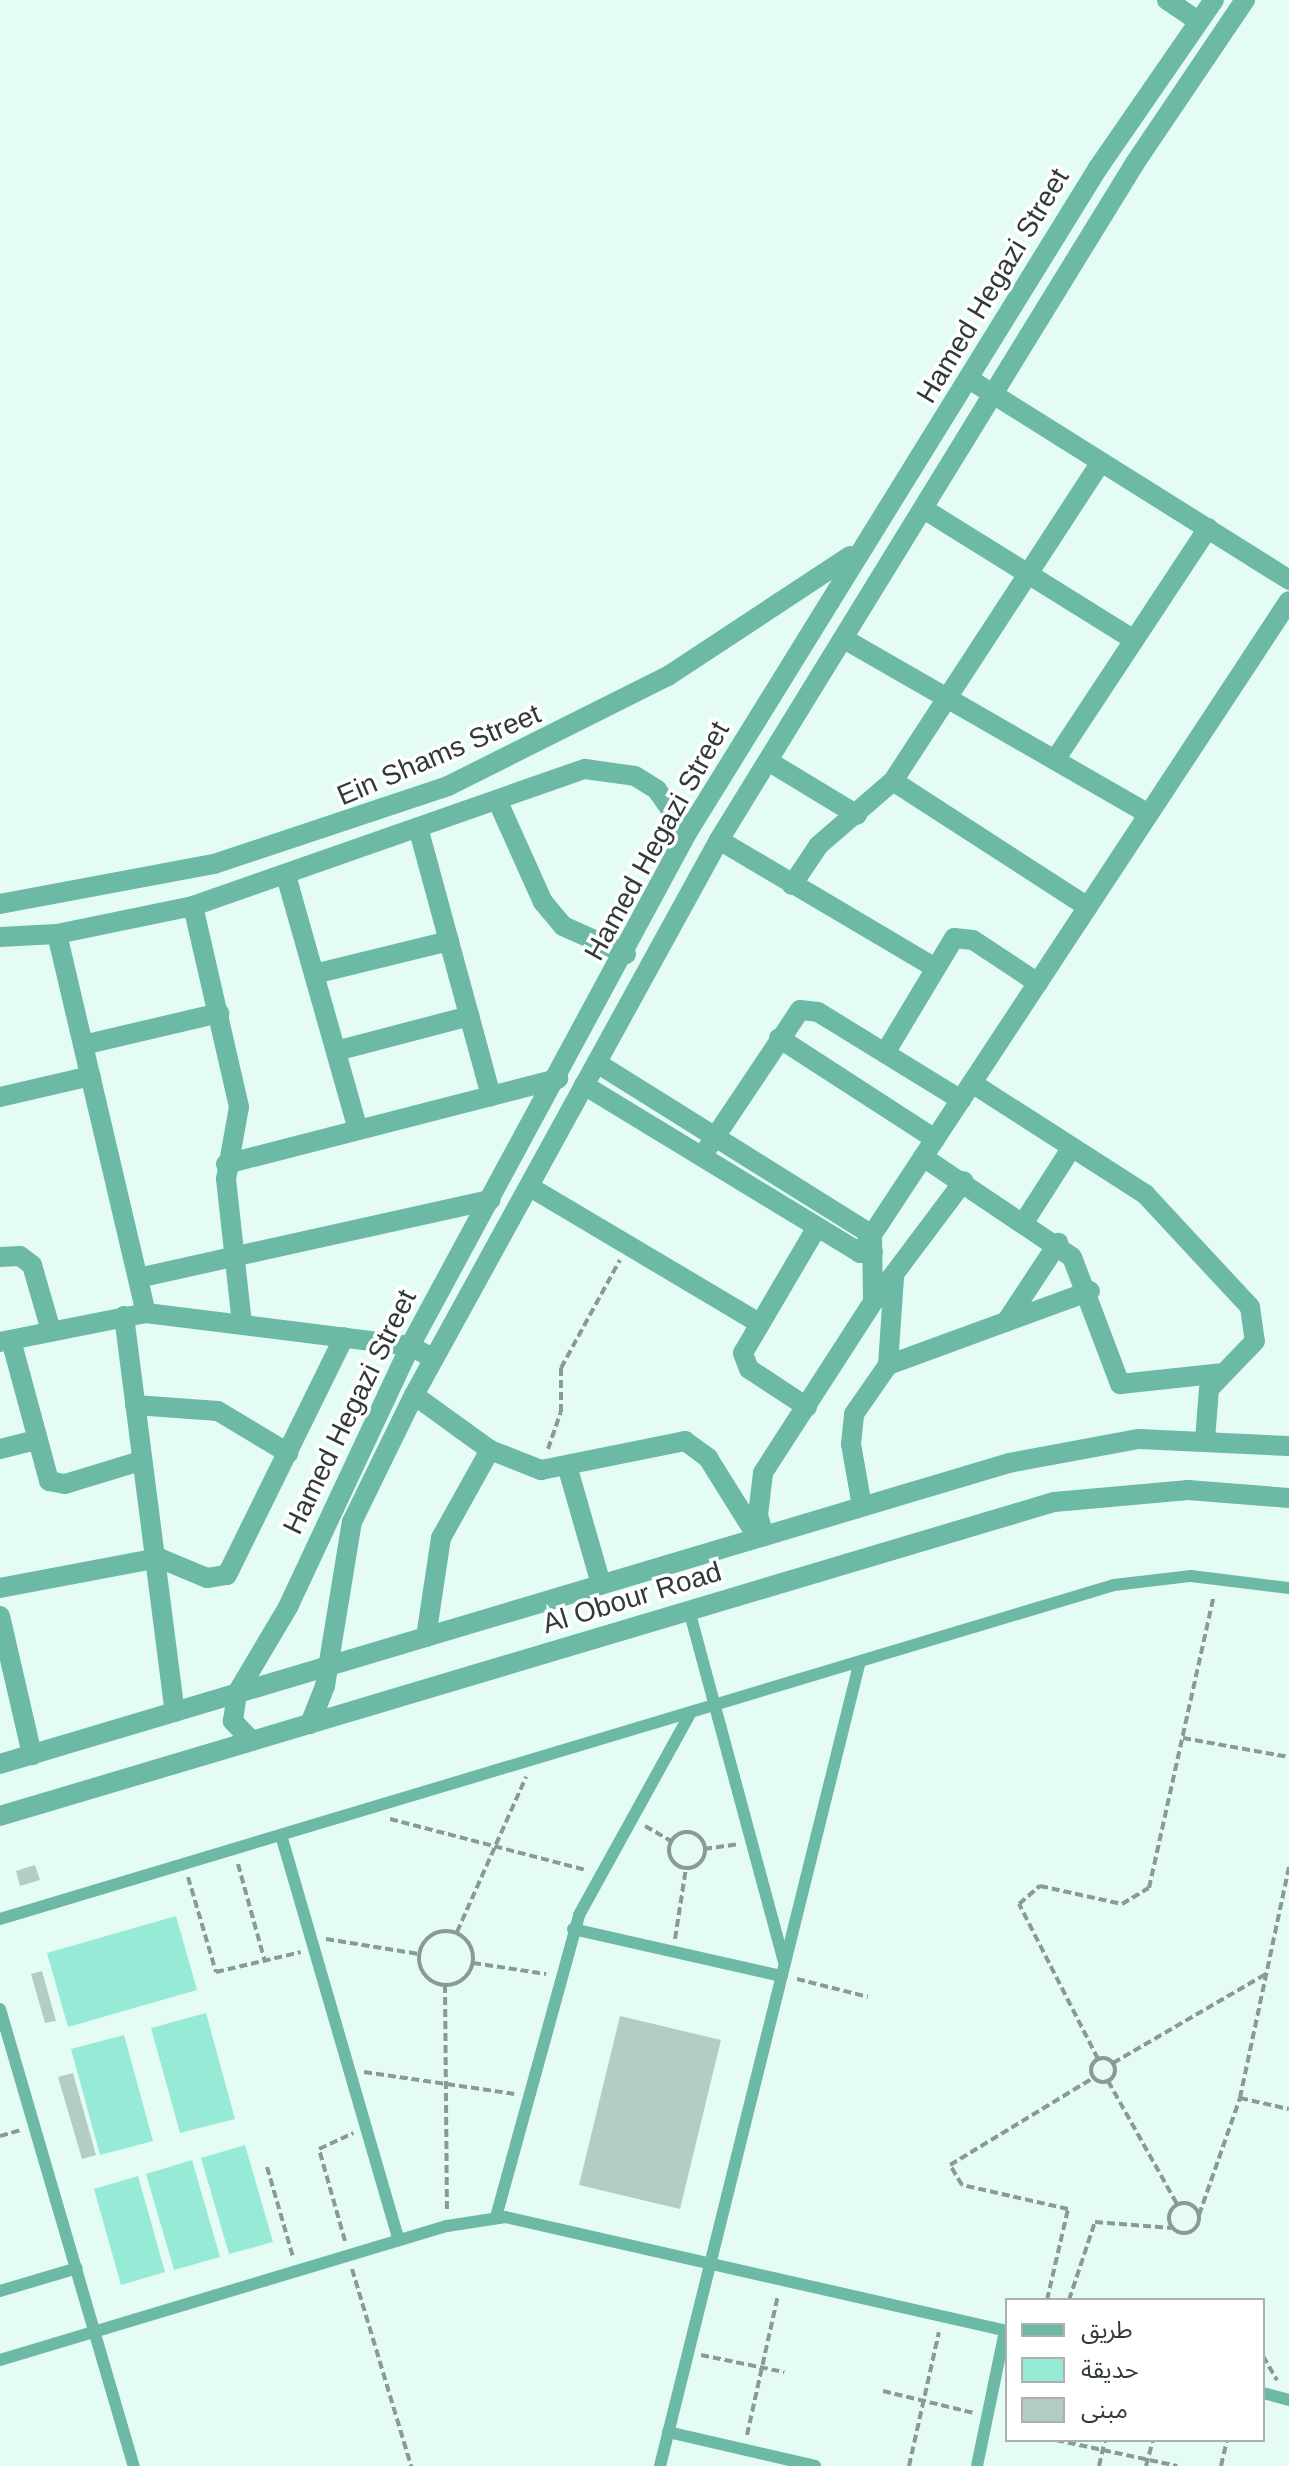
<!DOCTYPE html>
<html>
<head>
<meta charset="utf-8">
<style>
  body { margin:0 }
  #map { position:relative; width:1289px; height:2466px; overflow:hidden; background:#e5fcf5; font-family:Helvetica,"Noto Sans Arabic",sans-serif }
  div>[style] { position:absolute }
  .green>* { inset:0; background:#97ead5 }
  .building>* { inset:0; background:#b5ccc5 }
  .path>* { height:4px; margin-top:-2px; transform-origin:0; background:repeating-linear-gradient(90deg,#8a9a95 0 8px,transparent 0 12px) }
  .path>.ring { margin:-2px; padding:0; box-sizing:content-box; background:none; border:4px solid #8a9a95; border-radius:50% }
  .service>* { height:12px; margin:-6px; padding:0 6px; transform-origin:6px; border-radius:6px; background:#6cb9a6 }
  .minor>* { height:20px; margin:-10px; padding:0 10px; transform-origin:10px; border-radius:10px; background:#6cb9a6 }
  .tertiary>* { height:20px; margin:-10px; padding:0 10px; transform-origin:10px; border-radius:10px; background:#6cb9a6 }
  span { translate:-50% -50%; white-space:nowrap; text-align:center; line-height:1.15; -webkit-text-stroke:7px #fff; paint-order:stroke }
  .street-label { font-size:28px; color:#313a38 }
  .legend { position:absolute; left:1005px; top:2298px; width:260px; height:144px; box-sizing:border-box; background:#fff; border:2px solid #adb0af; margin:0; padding:10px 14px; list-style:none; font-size:24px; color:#313a38 }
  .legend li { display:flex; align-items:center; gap:16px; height:40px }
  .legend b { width:40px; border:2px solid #adb0af }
</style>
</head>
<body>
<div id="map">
  <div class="green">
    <i style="clip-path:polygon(176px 1916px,197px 1990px,68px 2027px,47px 1953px)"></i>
    <i style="clip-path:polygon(206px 2013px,235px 2119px,180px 2133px,151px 2028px)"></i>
    <i style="clip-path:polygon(124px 2035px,153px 2141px,100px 2155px,71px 2049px)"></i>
    <i style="clip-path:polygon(245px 2145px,273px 2242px,229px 2254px,201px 2158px)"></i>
    <i style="clip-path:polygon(192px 2160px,220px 2257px,174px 2270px,146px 2174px)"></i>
    <i style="clip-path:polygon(138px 2176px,165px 2272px,121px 2285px,94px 2189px)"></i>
  </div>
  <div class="building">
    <i style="clip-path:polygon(35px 1865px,40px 1880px,20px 1886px,16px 1871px)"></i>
    <i style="clip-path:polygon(42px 1971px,56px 2021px,45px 2023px,31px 1974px)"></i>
    <i style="clip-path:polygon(620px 2016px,721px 2040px,680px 2209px,579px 2185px)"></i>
    <i style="clip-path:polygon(73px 2073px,96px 2155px,82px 2159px,58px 2077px)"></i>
  </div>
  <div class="path">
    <i style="left:548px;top:1449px;width:39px;rotate:-71deg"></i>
    <i style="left:561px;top:1412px;width:44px;rotate:-90deg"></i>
    <i style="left:561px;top:1368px;width:123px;rotate:-61.4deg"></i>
    <i style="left:1183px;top:1738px;width:108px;rotate:10.2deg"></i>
    <i style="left:390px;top:1819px;width:203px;rotate:14.6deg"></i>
    <i style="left:645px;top:1826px;width:30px;rotate:30deg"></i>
    <i class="ring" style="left:669px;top:1832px;width:32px;height:32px"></i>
    <i style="left:704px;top:1849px;width:34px;rotate:-8deg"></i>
    <i style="left:238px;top:1864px;width:102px;rotate:74.6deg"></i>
    <i style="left:1289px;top:1867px;width:236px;rotate:102deg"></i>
    <i style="left:1240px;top:2098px;width:50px;rotate:12.7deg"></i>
    <i style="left:188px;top:1877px;width:99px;rotate:73.6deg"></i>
    <i style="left:216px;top:1972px;width:87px;rotate:-13.2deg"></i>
    <i class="ring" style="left:419px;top:1931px;width:50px;height:50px"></i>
    <i style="left:457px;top:1932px;width:170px;rotate:-66deg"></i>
    <i style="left:326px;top:1939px;width:94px;rotate:9.2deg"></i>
    <i style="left:675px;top:1939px;width:72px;rotate:-81.2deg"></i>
    <i style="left:473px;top:1963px;width:74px;rotate:8.6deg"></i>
    <i style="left:797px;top:1979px;width:73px;rotate:14.2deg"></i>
    <i style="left:445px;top:1985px;width:226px;rotate:89.5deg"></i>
    <i class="ring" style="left:1091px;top:2058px;width:20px;height:20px"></i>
    <i style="left:1098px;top:2059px;width:174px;rotate:-117deg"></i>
    <i style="left:1019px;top:1904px;width:28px;rotate:-41deg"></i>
    <i style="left:1040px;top:1886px;width:84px;rotate:12.4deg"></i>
    <i style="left:1122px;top:1904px;width:31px;rotate:-31deg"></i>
    <i style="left:1149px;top:1888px;width:300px;rotate:-77.5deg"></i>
    <i style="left:1113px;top:2063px;width:177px;rotate:-30.2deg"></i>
    <i style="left:364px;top:2072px;width:152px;rotate:8.3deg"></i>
    <i style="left:1108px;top:2081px;width:141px;rotate:60.7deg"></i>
    <i style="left:0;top:2136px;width:22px;rotate:-16deg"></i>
    <i style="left:267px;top:2167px;width:94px;rotate:73.9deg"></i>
    <i class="ring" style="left:1169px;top:2203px;width:26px;height:26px"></i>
    <i style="left:1199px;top:2215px;width:124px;rotate:-70.7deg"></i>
    <i style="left:345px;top:2241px;width:96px;rotate:-105.8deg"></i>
    <i style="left:319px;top:2149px;width:38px;rotate:-25deg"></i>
    <i style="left:352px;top:2269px;width:206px;rotate:73.3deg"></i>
    <i style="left:1047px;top:2300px;width:93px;rotate:-77deg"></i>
    <i style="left:1068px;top:2209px;width:109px;rotate:-167.2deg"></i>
    <i style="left:962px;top:2185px;width:23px;rotate:-121deg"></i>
    <i style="left:950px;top:2165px;width:167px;rotate:-31.3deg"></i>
    <i style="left:1069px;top:2300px;width:82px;rotate:-71.6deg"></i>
    <i style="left:1095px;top:2222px;width:77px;rotate:4.5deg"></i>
    <i style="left:701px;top:2355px;width:85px;rotate:11.6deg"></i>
    <i style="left:1263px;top:2356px;width:28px;rotate:60deg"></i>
    <i style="left:883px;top:2391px;width:94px;rotate:13.6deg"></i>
    <i style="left:747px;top:2435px;width:143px;rotate:-77.5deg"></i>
    <i style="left:1056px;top:2440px;width:124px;rotate:12.1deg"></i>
    <i style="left:909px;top:2466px;width:137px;rotate:-77.4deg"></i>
    <i style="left:1099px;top:2466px;width:27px;rotate:-77deg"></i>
    <i style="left:1146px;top:2466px;width:27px;rotate:-75deg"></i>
    <i style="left:1221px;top:2466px;width:27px;rotate:-77deg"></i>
  </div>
  <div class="service">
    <i style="left:689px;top:1610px;width:364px;rotate:74.9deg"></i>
    <i style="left:281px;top:1835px;width:422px;rotate:73.8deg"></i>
    <i style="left:0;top:1919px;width:1163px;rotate:-16.69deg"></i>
    <i style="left:1114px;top:1585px;width:78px;rotate:-6.7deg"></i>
    <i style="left:1191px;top:1576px;width:99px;rotate:7deg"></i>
    <i style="left:573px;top:1929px;width:214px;rotate:12.7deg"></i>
    <i style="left:0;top:2009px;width:476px;rotate:73.7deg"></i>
    <i style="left:496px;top:2217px;width:313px;rotate:-74.6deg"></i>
    <i style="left:579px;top:1915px;width:232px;rotate:-61.1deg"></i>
    <i style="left:0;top:2291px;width:80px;rotate:-16.6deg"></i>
    <i style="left:0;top:2360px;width:467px;rotate:-16.7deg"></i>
    <i style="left:447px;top:2226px;width:59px;rotate:-8.8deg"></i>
    <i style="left:505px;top:2217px;width:515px;rotate:12.79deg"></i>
    <i style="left:1263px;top:2393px;width:27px;rotate:15deg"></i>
    <i style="left:668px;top:2432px;width:151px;rotate:13deg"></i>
    <i style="left:660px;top:2466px;width:829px;rotate:-76.05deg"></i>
    <i style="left:977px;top:2466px;width:138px;rotate:-78.3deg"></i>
  </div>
  <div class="minor">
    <i style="left:969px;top:379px;width:378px;rotate:32.1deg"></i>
    <i style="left:927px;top:511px;width:244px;rotate:31.9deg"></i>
    <i style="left:846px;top:640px;width:349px;rotate:29.9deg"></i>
    <i style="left:1055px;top:760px;width:278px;rotate:-56.6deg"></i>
    <i style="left:768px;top:761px;width:104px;rotate:31.2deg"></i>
    <i style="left:893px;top:781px;width:232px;rotate:32.9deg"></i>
    <i style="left:498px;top:802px;width:110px;rotate:65.8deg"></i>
    <i style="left:543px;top:902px;width:31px;rotate:50deg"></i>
    <i style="left:563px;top:926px;width:69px;rotate:24deg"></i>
    <i style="left:419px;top:831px;width:275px;rotate:74.8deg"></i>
    <i style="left:719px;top:840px;width:247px;rotate:30.6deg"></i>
    <i style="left:287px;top:879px;width:261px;rotate:74.2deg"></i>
    <i style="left:792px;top:885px;width:48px;rotate:-56deg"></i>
    <i style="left:819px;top:845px;width:98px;rotate:-40.9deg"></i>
    <i style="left:893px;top:781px;width:379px;rotate:-56.9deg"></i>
    <i style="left:193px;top:906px;width:206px;rotate:77.1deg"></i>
    <i style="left:239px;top:1107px;width:73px;rotate:100.2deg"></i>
    <i style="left:226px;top:1179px;width:146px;rotate:83.7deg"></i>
    <i style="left:57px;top:934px;width:389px;rotate:76.8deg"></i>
    <i style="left:314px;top:974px;width:139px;rotate:-13.7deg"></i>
    <i style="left:779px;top:1038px;width:186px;rotate:32.9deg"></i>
    <i style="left:83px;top:1045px;width:140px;rotate:-13.2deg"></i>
    <i style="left:336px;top:1051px;width:138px;rotate:-14.7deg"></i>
    <i style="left:885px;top:1053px;width:134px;rotate:-59deg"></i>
    <i style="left:954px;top:938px;width:19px;rotate:6deg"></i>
    <i style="left:973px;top:940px;width:78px;rotate:33.5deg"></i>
    <i style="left:597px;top:1063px;width:324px;rotate:32deg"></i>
    <i style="left:872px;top:1235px;width:67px;rotate:89.1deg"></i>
    <i style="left:873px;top:1302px;width:203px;rotate:122.8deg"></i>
    <i style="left:763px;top:1473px;width:42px;rotate:96.8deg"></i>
    <i style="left:758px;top:1515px;width:22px;rotate:74deg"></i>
    <i style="left:972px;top:1083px;width:206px;rotate:32.7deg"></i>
    <i style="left:1145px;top:1194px;width:154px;rotate:47.1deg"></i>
    <i style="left:1250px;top:1307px;width:34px;rotate:82deg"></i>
    <i style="left:1255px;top:1341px;width:66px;rotate:133.8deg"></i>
    <i style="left:1209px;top:1389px;width:51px;rotate:94.5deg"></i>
    <i style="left:584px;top:1085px;width:323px;rotate:31.3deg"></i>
    <i style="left:860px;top:1253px;width:13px;rotate:-4deg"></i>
    <i style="left:0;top:1097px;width:93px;rotate:-13deg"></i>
    <i style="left:703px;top:1155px;width:174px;rotate:-56.2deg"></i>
    <i style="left:800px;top:1010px;width:18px;rotate:6deg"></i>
    <i style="left:818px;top:1012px;width:168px;rotate:31.6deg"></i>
    <i style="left:923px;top:1157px;width:179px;rotate:33.9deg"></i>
    <i style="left:1072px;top:1257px;width:136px;rotate:69.3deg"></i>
    <i style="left:1120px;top:1384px;width:104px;rotate:-6.1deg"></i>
    <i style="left:226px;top:1164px;width:343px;rotate:-14.4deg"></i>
    <i style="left:530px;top:1187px;width:266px;rotate:30.7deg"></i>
    <i style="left:1026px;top:1219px;width:85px;rotate:-57.4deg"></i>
    <i style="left:860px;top:1253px;width:780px;rotate:-56.66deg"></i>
    <i style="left:0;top:1257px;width:20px;rotate:-3deg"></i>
    <i style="left:20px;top:1256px;width:15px;rotate:37deg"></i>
    <i style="left:32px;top:1265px;width:69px;rotate:73.9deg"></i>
    <i style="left:138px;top:1278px;width:361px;rotate:-12.5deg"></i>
    <i style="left:873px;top:1302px;width:151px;rotate:-53.1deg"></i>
    <i style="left:124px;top:1316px;width:399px;rotate:82.7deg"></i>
    <i style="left:1006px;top:1322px;width:95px;rotate:-56.6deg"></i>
    <i style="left:11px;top:1340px;width:146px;rotate:74.9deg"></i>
    <i style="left:49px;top:1481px;width:16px;rotate:11deg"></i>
    <i style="left:65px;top:1484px;width:78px;rotate:-17deg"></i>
    <i style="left:0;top:1342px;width:149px;rotate:-11.2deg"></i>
    <i style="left:146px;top:1313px;width:266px;rotate:7.1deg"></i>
    <i style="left:410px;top:1346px;width:27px;rotate:28deg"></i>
    <i style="left:888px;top:1365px;width:89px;rotate:-86.1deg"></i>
    <i style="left:414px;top:1395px;width:94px;rotate:35.9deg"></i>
    <i style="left:490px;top:1450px;width:55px;rotate:21.4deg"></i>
    <i style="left:541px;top:1470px;width:147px;rotate:-11.4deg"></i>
    <i style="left:685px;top:1441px;width:29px;rotate:36deg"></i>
    <i style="left:708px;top:1458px;width:94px;rotate:58deg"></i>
    <i style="left:135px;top:1405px;width:83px;rotate:4.1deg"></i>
    <i style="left:218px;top:1411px;width:82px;rotate:31deg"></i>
    <i style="left:807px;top:1407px;width:69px;rotate:-146.8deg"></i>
    <i style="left:749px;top:1369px;width:17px;rotate:-111deg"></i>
    <i style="left:743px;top:1353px;width:146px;rotate:-59.6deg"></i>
    <i style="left:0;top:1449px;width:37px;rotate:-14deg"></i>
    <i style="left:568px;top:1469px;width:120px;rotate:74deg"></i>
    <i style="left:862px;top:1506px;width:63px;rotate:-100.1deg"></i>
    <i style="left:851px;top:1444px;width:30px;rotate:-84deg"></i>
    <i style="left:854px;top:1414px;width:60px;rotate:-55.2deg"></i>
    <i style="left:888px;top:1365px;width:215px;rotate:-20.1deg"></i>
    <i style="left:0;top:1588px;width:162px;rotate:-10.7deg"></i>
    <i style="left:159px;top:1558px;width:52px;rotate:22.6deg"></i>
    <i style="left:207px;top:1578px;width:20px;rotate:-9deg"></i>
    <i style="left:227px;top:1575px;width:265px;rotate:-63.8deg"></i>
    <i style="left:0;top:1616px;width:143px;rotate:77deg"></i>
    <i style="left:426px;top:1637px;width:100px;rotate:-81.4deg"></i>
    <i style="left:441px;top:1538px;width:101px;rotate:-60.9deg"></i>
  </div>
  <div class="tertiary">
    <i style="left:1167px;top:0;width:37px;rotate:34deg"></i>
    <i style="left:0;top:904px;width:218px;rotate:-10.6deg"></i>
    <i style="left:214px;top:864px;width:247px;rotate:-18.4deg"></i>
    <i style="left:448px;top:786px;width:246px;rotate:-26.6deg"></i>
    <i style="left:668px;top:676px;width:218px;rotate:-33.4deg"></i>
    <i style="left:0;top:937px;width:57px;rotate:-3deg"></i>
    <i style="left:57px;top:934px;width:139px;rotate:-11.6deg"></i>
    <i style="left:193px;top:906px;width:415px;rotate:-19.3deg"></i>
    <i style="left:585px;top:769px;width:50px;rotate:8deg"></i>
    <i style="left:635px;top:776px;width:26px;rotate:32deg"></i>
    <i style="left:657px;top:790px;width:52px;rotate:55.1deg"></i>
    <i style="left:310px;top:1724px;width:41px;rotate:-68.5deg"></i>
    <i style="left:325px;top:1686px;width:166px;rotate:-80.7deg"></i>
    <i style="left:352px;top:1522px;width:141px;rotate:-64deg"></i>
    <i style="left:414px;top:1395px;width:633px;rotate:-61.21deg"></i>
    <i style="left:719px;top:840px;width:795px;rotate:-58.43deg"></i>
    <i style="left:1135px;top:163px;width:197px;rotate:-56deg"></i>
    <i style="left:252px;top:1741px;width:28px;rotate:-134deg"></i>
    <i style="left:233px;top:1721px;width:28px;rotate:-82deg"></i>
    <i style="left:237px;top:1693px;width:100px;rotate:-59.3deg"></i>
    <i style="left:288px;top:1607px;width:288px;rotate:-64.9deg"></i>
    <i style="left:410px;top:1346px;width:583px;rotate:-61.63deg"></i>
    <i style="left:687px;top:833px;width:782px;rotate:-58.28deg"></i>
    <i style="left:1098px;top:168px;width:204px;rotate:-55.4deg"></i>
    <i style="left:0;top:1764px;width:1053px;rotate:-16.61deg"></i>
    <i style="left:1009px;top:1463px;width:132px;rotate:-10.5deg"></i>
    <i style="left:1139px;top:1439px;width:150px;rotate:2.7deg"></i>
    <i style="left:0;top:1816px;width:1100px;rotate:-16.59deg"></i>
    <i style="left:1054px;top:1502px;width:135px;rotate:-5.1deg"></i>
    <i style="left:1188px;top:1490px;width:101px;rotate:4.5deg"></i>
  </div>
  <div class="street-label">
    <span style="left:993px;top:286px;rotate:-59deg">Hamed Hegazi Street</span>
    <span style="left:439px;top:755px;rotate:-23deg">Ein Shams Street</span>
    <span style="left:657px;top:841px;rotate:-61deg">Hamed Hegazi Street</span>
    <span style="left:350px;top:1412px;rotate:-64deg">Hamed Hegazi Street</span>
    <span style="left:632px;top:1598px;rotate:-17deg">Al Obour Road</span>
  </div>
  <ul class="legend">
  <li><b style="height:10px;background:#6cb9a6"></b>طريق</li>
  <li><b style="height:22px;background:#97ead5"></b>حديقة</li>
  <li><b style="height:22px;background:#b5ccc5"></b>مبنى</li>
  </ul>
</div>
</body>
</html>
